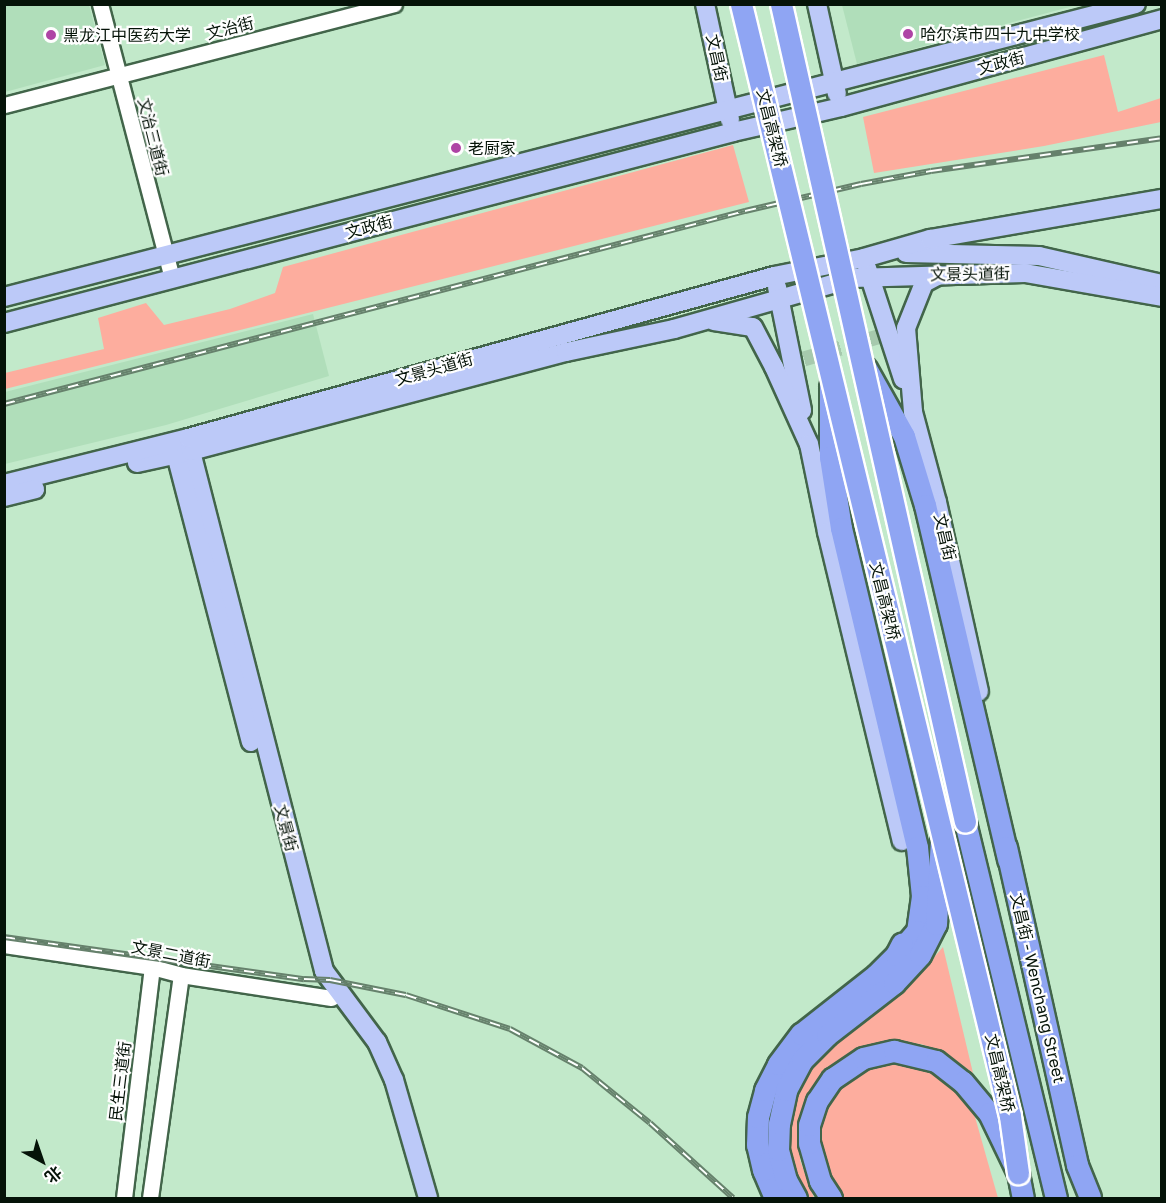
<!DOCTYPE html>
<html>
<head>
<meta charset="utf-8">
<style>
  body { margin:0 }
  #map { position:relative; width:1166px; height:1203px; overflow:hidden; background:#c2e9ca; font-family:"Golos Text","Noto Sans SC",sans-serif }
  div>[style] { position:absolute }
  .built>* { inset:0; background:#b0deba }
  .green>* { inset:0; background:#fdad9e }
  .minor-tunnel>* { height:15px; margin-top:-7.5px; transform-origin:0; background:repeating-linear-gradient(90deg,#a6c9ad 0 15px,transparent 0 23px) }
  .roads { filter:drop-shadow(2px 0 #42654a) drop-shadow(-2px 0 #42654a) drop-shadow(0 2px #42654a) drop-shadow(0 -2px #42654a) }
  .minor>* { height:15px; margin:-7.5px; padding:0 7.5px; transform-origin:7.5px; border-radius:7.5px; background:#fff }
  .major>* { height:18px; margin:-9px; padding:0 9px; transform-origin:9px; border-radius:9px; background:#bcc9f8 }
  .highway>* { height:21px; margin:-10.5px; padding:0 10.5px; transform-origin:10.5px; border-radius:10.5px; background:#8fa5f3 }
  .rail>* { height:6px; margin-top:-3px; transform-origin:0; background:repeating-linear-gradient(90deg,#fefefe 0 11px,#66816c 0 22px); box-sizing:border-box; border-block:2px solid #66816c }
  .bridges { filter:drop-shadow(2px 0 #fff) drop-shadow(-2px 0 #fff) drop-shadow(0 2px #fff) drop-shadow(0 -2px #fff) }
  .highway-bridge>* { height:21px; margin:-10.5px; padding:0 10.5px; transform-origin:10.5px; border-radius:10.5px; background:#8fa5f3 }
  .dots>* { width:16px; height:16px; translate:-50% -50%; box-sizing:border-box; border:3px solid #fefefe; border-radius:50% }
  span { translate:-50% -50%; white-space:nowrap; text-align:center; line-height:1.15; -webkit-text-stroke:4.5px #fefefe; paint-order:stroke }
  .street-label { font-size:16px; color:#051308 }
  .poi-label { font-size:16px; color:#051308 }
  .left { translate:0 -50%; text-align:left }
  .frame { position:absolute; inset:0; border:6px solid #051308; pointer-events:none }
  .north { position:absolute; left:12px; top:1131px; width:60px; height:60px; -webkit-text-stroke:4px #fefefe; paint-order:stroke; rotate:140deg; font-size:16px; font-weight:700; line-height:24px; text-align:center; color:#051308 }
  .north::after { content:''; display:block; margin:auto; width:21px; height:27px; background:#051308; clip-path:polygon(50% 0,100% 100%,50% 72%,0 100%) }
</style>
</head>
<body>
<div id="map">
  <div class="built">
    <i style="clip-path:polygon(5px 4px,89px 5px,105px 65px,5px 92px)"></i>
    <i style="clip-path:polygon(842px 5px,842px 4px,1077px 5px,857px 64px)"></i>
    <i style="clip-path:polygon(313px 314px,329px 376px,166px 425px,5px 464px,5px 392px)"></i>
  </div>
  <div class="green">
    <i style="clip-path:polygon(1104px 55px,1118px 112px,1161px 98px,1161px 122px,1044px 146px,874px 173px,863px 117px)"></i>
    <i style="clip-path:polygon(733px 145px,749px 202px,5px 389px,5px 373px,104px 349px,98px 318px,146px 303px,164px 325px,230px 309px,275px 293px,283px 267px)"></i>
    <i style="clip-path:polygon(943px 947px,973px 1073px,944px 1052px,921px 1044px,880px 1042px,859px 1050px,800px 1120px,800px 1160px,814px 1198px,808px 1198px,794px 1174px,789px 1153px,788px 1132px,797px 1090px,807px 1071px,843px 1034px,907px 988px)"></i>
    <i style="clip-path:polygon(891px 1062px,931px 1069px,950px 1081px,964px 1097px,975px 1117px,998px 1198px,841px 1198px,829px 1183px,817px 1141px,826px 1108px,834px 1094px,847px 1080px,865px 1071px)"></i>
  </div>
  <div class="minor-tunnel">
    <i style="left:782px;top:365px;width:129px;rotate:-16.6deg"></i>
  </div>
  <div class="roads">
    <div class="minor">
      <i style="left:100px;top:4px;width:284px;rotate:75.3deg"></i>
      <i style="left:4px;top:105px;width:403px;rotate:-14.5deg"></i>
      <i style="left:4px;top:945px;width:150px;rotate:8.5deg"></i>
      <i style="left:152px;top:967px;width:30px;rotate:15deg"></i>
      <i style="left:181px;top:975px;width:152px;rotate:8.7deg"></i>
      <i style="left:124px;top:1198px;width:233px;rotate:-83.1deg"></i>
      <i style="left:150px;top:1198px;width:225px;rotate:-82.1deg"></i>
    </div>
    <div class="major">
      <i style="left:705px;top:4px;width:119px;rotate:77.8deg"></i>
      <i style="left:817px;top:4px;width:92px;rotate:77.5deg"></i>
      <i style="left:906px;top:253px;width:133px;rotate:1.3deg"></i>
      <i style="left:1039px;top:256px;width:126px;rotate:12.8deg"></i>
      <i style="left:867px;top:268px;width:117px;rotate:72deg"></i>
      <i style="left:939px;top:275px;width:17px;rotate:152deg"></i>
      <i style="left:924px;top:283px;width:48px;rotate:111.8deg"></i>
      <i style="left:906px;top:328px;width:84px;rotate:85.2deg"></i>
      <i style="left:913px;top:412px;width:93px;rotate:75.1deg"></i>
      <i style="left:937px;top:502px;width:194px;rotate:77.5deg"></i>
      <i style="left:777px;top:287px;width:126px;rotate:78.5deg"></i>
      <i style="left:4px;top:297px;width:1169px;rotate:-14.51deg"></i>
      <i style="left:714px;top:321px;width:39px;rotate:9deg"></i>
      <i style="left:753px;top:327px;width:45px;rotate:62.3deg"></i>
      <i style="left:774px;top:367px;width:85px;rotate:65.6deg"></i>
      <i style="left:809px;top:444px;width:90px;rotate:78.4deg"></i>
      <i style="left:827px;top:532px;width:318px;rotate:76.4deg"></i>
      <i style="left:4px;top:323px;width:754px;rotate:-14.68deg"></i>
      <i style="left:733px;top:132px;width:111px;rotate:-13deg"></i>
      <i style="left:841px;top:107px;width:333px;rotate:-15.3deg"></i>
      <i style="left:188px;top:440px;width:548px;rotate:75.63deg"></i>
      <i style="left:324px;top:971px;width:89px;rotate:53.3deg"></i>
      <i style="left:377px;top:1042px;width:42px;rotate:65.9deg"></i>
      <i style="left:394px;top:1080px;width:123px;rotate:73.9deg"></i>
      <i style="left:173px;top:443px;width:309px;rotate:75.4deg"></i>
      <i style="left:137px;top:463px;width:55px;rotate:-12.5deg"></i>
      <i style="left:191px;top:451px;width:388px;rotate:-14.8deg"></i>
      <i style="left:566px;top:352px;width:110px;rotate:-12deg"></i>
      <i style="left:674px;top:329px;width:186px;rotate:-15.9deg"></i>
      <i style="left:853px;top:278px;width:172px;rotate:-1.7deg"></i>
      <i style="left:1025px;top:273px;width:139px;rotate:9.9deg"></i>
      <i style="left:4px;top:484px;width:190px;rotate:-14deg"></i>
      <i style="left:188px;top:438px;width:608px;rotate:-15.45deg"></i>
      <i style="left:774px;top:276px;width:92px;rotate:-11.3deg"></i>
      <i style="left:864px;top:258px;width:69px;rotate:-16.1deg"></i>
      <i style="left:930px;top:239px;width:235px;rotate:-9.8deg"></i>
      <i style="left:4px;top:497px;width:32px;rotate:-14deg"></i>
    </div>
    <div class="highway">
      <i style="left:866px;top:368px;width:78px;rotate:60.8deg"></i>
      <i style="left:904px;top:436px;width:72px;rotate:73.1deg"></i>
      <i style="left:925px;top:505px;width:365px;rotate:76.8deg"></i>
      <i style="left:830px;top:386px;width:71px;rotate:90deg"></i>
      <i style="left:830px;top:457px;width:72px;rotate:81.2deg"></i>
      <i style="left:841px;top:528px;width:328px;rotate:76.6deg"></i>
      <i style="left:917px;top:847px;width:49px;rotate:84.2deg"></i>
      <i style="left:922px;top:896px;width:35px;rotate:98deg"></i>
      <i style="left:917px;top:931px;width:32px;rotate:131deg"></i>
      <i style="left:965px;top:822px;width:387px;rotate:76.4deg"></i>
      <i style="left:1006px;top:847px;width:326px;rotate:77.4deg"></i>
      <i style="left:1077px;top:1165px;width:35px;rotate:68deg"></i>
      <i style="left:775px;top:1198px;width:30px;rotate:-113deg"></i>
      <i style="left:763px;top:1170px;width:26px;rotate:-103deg"></i>
      <i style="left:757px;top:1145px;width:28px;rotate:-88deg"></i>
      <i style="left:758px;top:1117px;width:28px;rotate:-75deg"></i>
      <i style="left:765px;top:1090px;width:29px;rotate:-63deg"></i>
      <i style="left:778px;top:1064px;width:38px;rotate:-53deg"></i>
      <i style="left:801px;top:1034px;width:95px;rotate:-38.2deg"></i>
      <i style="left:876px;top:975px;width:28px;rotate:-45deg"></i>
      <i style="left:896px;top:955px;width:13px;rotate:-63deg"></i>
      <i style="left:796px;top:1198px;width:21px;rotate:-119deg"></i>
      <i style="left:786px;top:1180px;width:31px;rotate:-105deg"></i>
      <i style="left:778px;top:1150px;width:26px;rotate:-88deg"></i>
      <i style="left:779px;top:1124px;width:35px;rotate:-78deg"></i>
      <i style="left:786px;top:1090px;width:34px;rotate:-62deg"></i>
      <i style="left:802px;top:1060px;width:35px;rotate:-45deg"></i>
      <i style="left:827px;top:1035px;width:85px;rotate:-37.8deg"></i>
      <i style="left:894px;top:983px;width:38px;rotate:-47deg"></i>
      <i style="left:920px;top:955px;width:35px;rotate:-63deg"></i>
      <i style="left:936px;top:924px;width:83px;rotate:-86.6deg"></i>
      <i style="left:831px;top:1198px;width:20px;rotate:-123deg"></i>
      <i style="left:820px;top:1181px;width:40px;rotate:-106deg"></i>
      <i style="left:809px;top:1143px;width:18px;rotate:-90deg"></i>
      <i style="left:809px;top:1125px;width:25px;rotate:-72deg"></i>
      <i style="left:817px;top:1101px;width:27px;rotate:-56deg"></i>
      <i style="left:832px;top:1079px;width:37px;rotate:-34deg"></i>
      <i style="left:863px;top:1058px;width:32px;rotate:-13deg"></i>
      <i style="left:894px;top:1051px;width:43px;rotate:13.4deg"></i>
      <i style="left:936px;top:1061px;width:34px;rotate:38deg"></i>
      <i style="left:963px;top:1082px;width:40px;rotate:50deg"></i>
      <i style="left:989px;top:1113px;width:67px;rotate:64.2deg"></i>
      <i style="left:1018px;top:1173px;width:25px;rotate:79deg"></i>
    </div>
  </div>
  <div class="rail">
    <i style="left:4px;top:404px;width:766px;rotate:-14.6deg"></i>
    <i style="left:745px;top:211px;width:119px;rotate:-13.1deg"></i>
    <i style="left:861px;top:184px;width:71px;rotate:-10.5deg"></i>
    <i style="left:931px;top:171px;width:233px;rotate:-8.1deg"></i>
    <i style="left:4px;top:937px;width:303px;rotate:8deg"></i>
    <i style="left:304px;top:979px;width:26px;rotate:2deg"></i>
    <i style="left:330px;top:980px;width:77px;rotate:11.2deg"></i>
    <i style="left:406px;top:995px;width:109px;rotate:18.1deg"></i>
    <i style="left:510px;top:1029px;width:82px;rotate:28.4deg"></i>
    <i style="left:582px;top:1068px;width:87px;rotate:39deg"></i>
    <i style="left:650px;top:1123px;width:112px;rotate:42.1deg"></i>
  </div>
  <div class="bridges">
    <div class="highway-bridge">
      <i style="left:741px;top:4px;width:1144px;rotate:76.4deg"></i>
      <i style="left:1010px;top:1116px;width:58px;rotate:82deg"></i>
      <i style="left:781px;top:4px;width:838px;rotate:77.32deg"></i>
    </div>
  </div>
  <div class="dots">
    <i style="left:908px;top:34px;background:#ae44a5"></i>
    <i style="left:51px;top:35px;background:#ae44a5"></i>
    <i style="left:456px;top:148px;background:#ae44a5"></i>
  </div>
  <div class="street-label">
    <span style="left:230px;top:28px;rotate:-14deg">文治街</span>
    <span style="left:717px;top:58px;rotate:78deg">文昌街</span>
    <span style="left:1001px;top:63px;rotate:-15deg">文政街</span>
    <span style="left:772px;top:128px;rotate:76deg">文昌高架桥</span>
    <span style="left:153px;top:137px;rotate:76deg">文治三道街</span>
    <span style="left:369px;top:227px;rotate:-15deg">文政街</span>
    <span style="left:970px;top:274px;rotate:-1deg">文景头道街</span>
    <span style="left:434px;top:369px;rotate:-16deg">文景头道街</span>
    <span style="left:945px;top:537px;rotate:77deg">文昌街</span>
    <span style="left:885px;top:601px;rotate:76deg">文昌高架桥</span>
    <span style="left:286px;top:828px;rotate:75deg">文景街</span>
    <span style="left:171px;top:954px;rotate:11deg">文景二道街</span>
    <span style="left:1038px;top:988px;rotate:77deg">文昌街 - Wenchang Street</span>
    <span style="left:1000px;top:1073px;rotate:77deg">文昌高架桥</span>
    <span style="left:120px;top:1081px;rotate:-83deg">民生三道街</span>
  </div>
  <div class="poi-label">
    <span class="left" style="left:920px;top:34px">哈尔滨市四十九中学校</span>
    <span class="left" style="left:63px;top:35px">黑龙江中医药大学</span>
    <span class="left" style="left:468px;top:148px">老厨家</span>
  </div>
  <div class="frame"></div>
  <div class="north">北</div>
</div>
</body>
</html>
